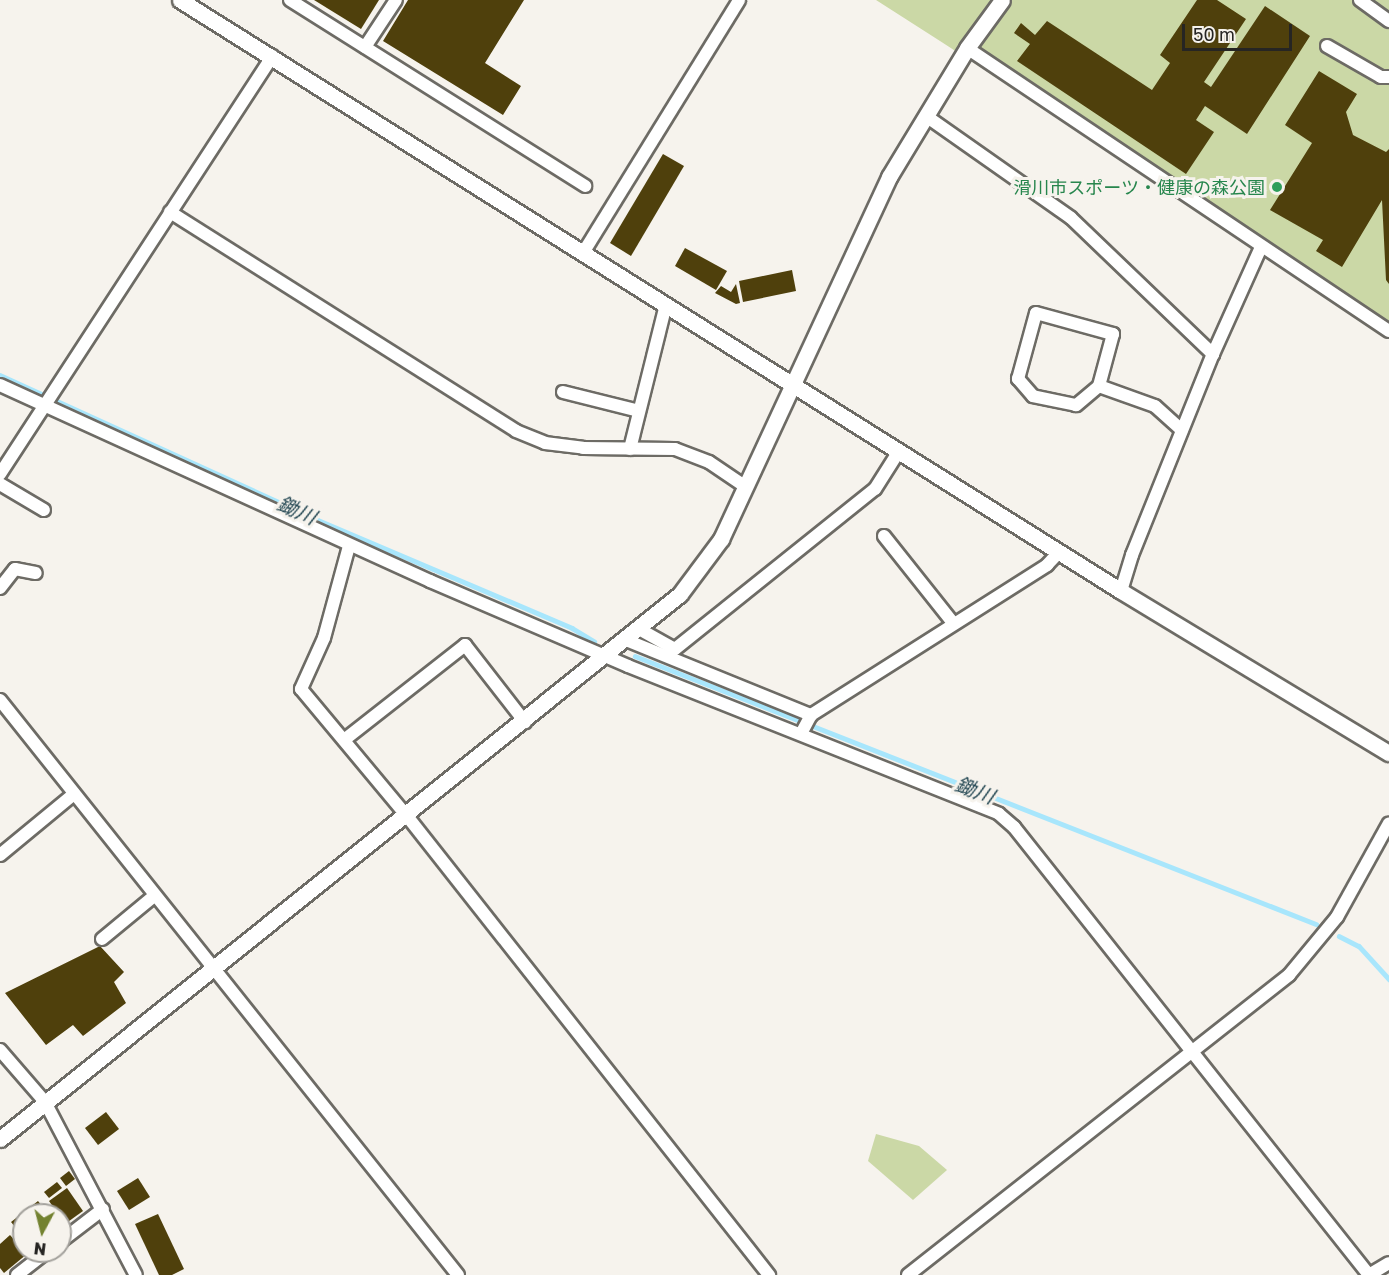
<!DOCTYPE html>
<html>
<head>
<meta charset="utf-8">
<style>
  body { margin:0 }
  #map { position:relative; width:1389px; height:1275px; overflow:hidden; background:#f6f3ed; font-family:"Golos Text","Noto Sans JP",sans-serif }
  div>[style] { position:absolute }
  .green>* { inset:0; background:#cbd8a6 }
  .stream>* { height:4.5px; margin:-2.25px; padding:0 2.25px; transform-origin:2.25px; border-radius:2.25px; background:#a8e6fc }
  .building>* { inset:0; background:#4f400c }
  .roads { filter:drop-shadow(2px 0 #6d6b65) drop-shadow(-2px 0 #6d6b65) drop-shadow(0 2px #6d6b65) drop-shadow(0 -2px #6d6b65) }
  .minor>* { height:12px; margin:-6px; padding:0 6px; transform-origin:6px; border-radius:6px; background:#fff }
  .tertiary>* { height:15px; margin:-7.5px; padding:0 7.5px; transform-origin:7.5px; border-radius:7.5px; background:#fff }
  .dots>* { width:16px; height:16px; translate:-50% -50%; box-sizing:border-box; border:3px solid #f6f3ed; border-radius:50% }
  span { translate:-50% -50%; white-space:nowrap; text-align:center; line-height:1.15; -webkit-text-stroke:6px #f6f3ed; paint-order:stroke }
  .leisure-label { font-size:18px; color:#27864d }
  .right { translate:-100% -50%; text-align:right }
  .water-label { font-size:20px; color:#214551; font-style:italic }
  .north { position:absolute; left:12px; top:1203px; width:60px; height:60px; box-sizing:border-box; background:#f6f3ed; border:2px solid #a3a19c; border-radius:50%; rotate:187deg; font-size:16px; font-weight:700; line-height:24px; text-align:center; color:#262523 }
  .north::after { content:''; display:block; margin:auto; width:21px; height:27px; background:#738230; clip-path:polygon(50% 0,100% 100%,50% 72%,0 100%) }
  .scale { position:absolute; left:1182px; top:24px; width:110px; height:27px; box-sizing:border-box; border:3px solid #262523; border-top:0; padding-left:8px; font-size:18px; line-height:21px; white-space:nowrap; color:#262523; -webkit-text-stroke:4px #f6f3ed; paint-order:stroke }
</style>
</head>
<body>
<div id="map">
  <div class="green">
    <i style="clip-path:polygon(876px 0,1389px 0,1389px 332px,940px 41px)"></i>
    <i style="clip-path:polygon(876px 1134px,919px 1146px,947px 1170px,913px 1200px,868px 1161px)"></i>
  </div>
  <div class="stream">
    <i style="left:0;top:375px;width:349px;rotate:24.5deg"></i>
    <i style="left:318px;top:520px;width:276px;rotate:23deg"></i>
    <i style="left:572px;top:628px;width:26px;rotate:31deg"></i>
    <i style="left:635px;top:656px;width:732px;rotate:21.48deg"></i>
    <i style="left:1339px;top:936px;width:22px;rotate:27deg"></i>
    <i style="left:1359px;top:946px;width:45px;rotate:47.7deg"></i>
  </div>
  <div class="building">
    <i style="clip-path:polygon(314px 0,379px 0,361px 29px)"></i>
    <i style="clip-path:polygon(408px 0,524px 0,485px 63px,521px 86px,503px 115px,383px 41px)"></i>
    <i style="clip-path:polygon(1197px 0,1217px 0,1246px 19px,1204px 82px,1211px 87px,1265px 6px,1310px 36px,1247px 134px,1205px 106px,1196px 120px,1214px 132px,1186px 174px,1017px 61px,1030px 44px,1014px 33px,1021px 23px,1035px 35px,1047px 21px,1152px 90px,1170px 63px,1160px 55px)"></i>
    <i style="clip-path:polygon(1319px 71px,1357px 94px,1346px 112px,1353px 135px,1386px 152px,1389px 149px,1389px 284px,1386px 280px,1382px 200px,1342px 267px,1316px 251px,1323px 240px,1270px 210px,1312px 143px,1285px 125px)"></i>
    <i style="clip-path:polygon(663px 154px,684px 166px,631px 256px,610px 243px)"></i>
    <i style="clip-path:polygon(685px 248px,727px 271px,716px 290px,675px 266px)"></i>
    <i style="clip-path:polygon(792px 270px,796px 291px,743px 302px,739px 281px)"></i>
    <i style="clip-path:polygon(736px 284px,740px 303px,736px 304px,715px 293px,721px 286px,731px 292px)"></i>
    <i style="clip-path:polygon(100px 946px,124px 972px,114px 982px,126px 1003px,83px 1036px,73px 1025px,46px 1045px,5px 993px)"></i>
    <i style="clip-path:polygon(106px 1112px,119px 1129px,98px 1145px,85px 1128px)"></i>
    <i style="clip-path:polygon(69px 1171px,75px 1179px,66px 1186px,60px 1178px)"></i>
    <i style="clip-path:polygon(138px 1178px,150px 1197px,129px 1210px,117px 1191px)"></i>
    <i style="clip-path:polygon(57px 1182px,62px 1188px,49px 1198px,44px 1192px)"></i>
    <i style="clip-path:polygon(67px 1188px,83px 1211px,65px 1224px,49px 1201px)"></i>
    <i style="clip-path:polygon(38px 1201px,49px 1215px,24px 1215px,24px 1238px,11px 1222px)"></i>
    <i style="clip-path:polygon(158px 1214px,184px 1269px,172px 1275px,159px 1275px,135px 1224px)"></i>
    <i style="clip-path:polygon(10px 1235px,27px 1254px,4px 1273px,0 1268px,0 1244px)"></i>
  </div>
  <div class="roads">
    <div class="minor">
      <i style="left:290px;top:0;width:349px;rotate:32.2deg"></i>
      <i style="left:1360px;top:0;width:36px;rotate:36deg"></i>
      <i style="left:1327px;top:46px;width:62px;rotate:29.9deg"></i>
      <i style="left:1381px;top:77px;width:8px"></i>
      <i style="left:365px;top:47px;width:56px;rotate:-56.6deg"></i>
      <i style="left:967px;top:48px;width:508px;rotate:33.85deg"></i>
      <i style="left:926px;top:116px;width:177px;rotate:35.1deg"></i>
      <i style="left:1071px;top:218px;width:197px;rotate:43.8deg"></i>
      <i style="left:1213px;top:354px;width:117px;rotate:-65.8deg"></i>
      <i style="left:170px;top:212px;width:409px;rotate:32.3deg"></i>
      <i style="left:516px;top:431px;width:31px;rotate:22deg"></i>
      <i style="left:545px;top:443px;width:38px;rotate:7deg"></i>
      <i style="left:583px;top:448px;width:92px;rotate:0.6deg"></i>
      <i style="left:675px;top:449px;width:36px;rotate:21deg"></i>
      <i style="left:709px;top:462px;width:45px;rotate:34deg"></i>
      <i style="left:583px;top:253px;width:297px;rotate:-58.3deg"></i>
      <i style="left:0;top:385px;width:473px;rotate:24.5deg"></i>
      <i style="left:430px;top:581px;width:215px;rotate:23.2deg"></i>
      <i style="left:628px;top:666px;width:399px;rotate:21.7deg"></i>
      <i style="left:999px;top:814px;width:20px;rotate:41deg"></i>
      <i style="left:1014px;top:827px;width:572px;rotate:51.61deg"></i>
      <i style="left:1099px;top:386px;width:30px;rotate:140deg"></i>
      <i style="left:1076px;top:405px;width:44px;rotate:-168.2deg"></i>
      <i style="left:1033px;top:396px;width:23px;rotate:-131deg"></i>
      <i style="left:1018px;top:379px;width:68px;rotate:-74.7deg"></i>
      <i style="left:1036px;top:313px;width:80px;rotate:15.3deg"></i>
      <i style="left:1113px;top:334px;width:54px;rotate:105.1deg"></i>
      <i style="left:1099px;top:386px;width:59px;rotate:19.7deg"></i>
      <i style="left:1155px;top:406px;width:36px;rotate:42deg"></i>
      <i style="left:563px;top:392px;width:78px;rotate:14deg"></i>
      <i style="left:630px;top:449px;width:148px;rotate:-76deg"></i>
      <i style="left:0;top:474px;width:499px;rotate:-56.9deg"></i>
      <i style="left:0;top:484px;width:51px;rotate:30.6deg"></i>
      <i style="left:884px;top:536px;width:112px;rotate:51.5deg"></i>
      <i style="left:349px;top:546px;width:95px;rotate:105.2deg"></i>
      <i style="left:324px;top:638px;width:56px;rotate:114.3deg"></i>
      <i style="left:301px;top:689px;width:165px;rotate:50.2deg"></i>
      <i style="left:407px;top:816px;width:585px;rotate:51.74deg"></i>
      <i style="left:0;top:588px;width:24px;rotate:-52deg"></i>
      <i style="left:15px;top:569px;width:21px;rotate:11deg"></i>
      <i style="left:1121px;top:591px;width:38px;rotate:-73deg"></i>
      <i style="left:1132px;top:555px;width:217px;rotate:-68.1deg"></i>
      <i style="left:639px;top:629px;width:41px;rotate:29.1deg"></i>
      <i style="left:675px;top:649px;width:256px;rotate:-38.7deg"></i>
      <i style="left:875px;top:489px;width:45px;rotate:-57.7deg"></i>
      <i style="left:626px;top:640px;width:200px;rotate:22.1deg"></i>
      <i style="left:811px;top:715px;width:21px;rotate:118deg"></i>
      <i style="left:0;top:700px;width:735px;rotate:51.46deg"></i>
      <i style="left:811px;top:715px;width:280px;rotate:-32.4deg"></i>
      <i style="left:1047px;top:565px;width:18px;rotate:-47deg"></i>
      <i style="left:344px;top:740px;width:154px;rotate:-38.1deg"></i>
      <i style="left:465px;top:645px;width:98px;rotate:52.1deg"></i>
      <i style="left:0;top:855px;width:96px;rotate:-39.5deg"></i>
      <i style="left:102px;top:939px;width:67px;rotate:-39.6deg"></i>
      <i style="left:0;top:1050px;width:69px;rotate:49.1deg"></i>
      <i style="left:45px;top:1102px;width:195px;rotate:62.3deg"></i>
      <i style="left:60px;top:1242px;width:54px;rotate:-37.5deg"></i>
      <i style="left:17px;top:1275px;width:39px;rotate:-38deg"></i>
      <i style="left:908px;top:1275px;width:485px;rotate:-38.2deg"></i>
      <i style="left:1289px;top:975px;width:75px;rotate:-50.4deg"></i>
      <i style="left:1337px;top:917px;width:107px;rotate:-61deg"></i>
      <i style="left:1369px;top:1275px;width:23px;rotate:-31deg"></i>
    </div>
    <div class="tertiary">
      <i style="left:180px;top:0;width:1111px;rotate:32.13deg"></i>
      <i style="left:1121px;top:591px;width:313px;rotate:31.2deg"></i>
      <i style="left:0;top:1139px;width:871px;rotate:-38.71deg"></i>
      <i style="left:680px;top:594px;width:69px;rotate:-53.3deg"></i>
      <i style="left:721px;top:539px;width:399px;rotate:-65.1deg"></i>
      <i style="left:889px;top:177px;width:151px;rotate:-58.8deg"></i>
      <i style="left:967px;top:48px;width:59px;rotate:-53.9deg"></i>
    </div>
  </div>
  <div class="dots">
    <i style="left:1277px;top:187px;background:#2e9e5b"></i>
  </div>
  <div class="leisure-label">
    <span class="right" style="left:1265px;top:187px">滑川市スポーツ・健康の森公園</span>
  </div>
  <div class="water-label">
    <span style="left:297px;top:510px;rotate:24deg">鋤川</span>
    <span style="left:975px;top:790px;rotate:21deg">鋤川</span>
  </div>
  <div class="north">N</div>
  <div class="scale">50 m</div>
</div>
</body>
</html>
